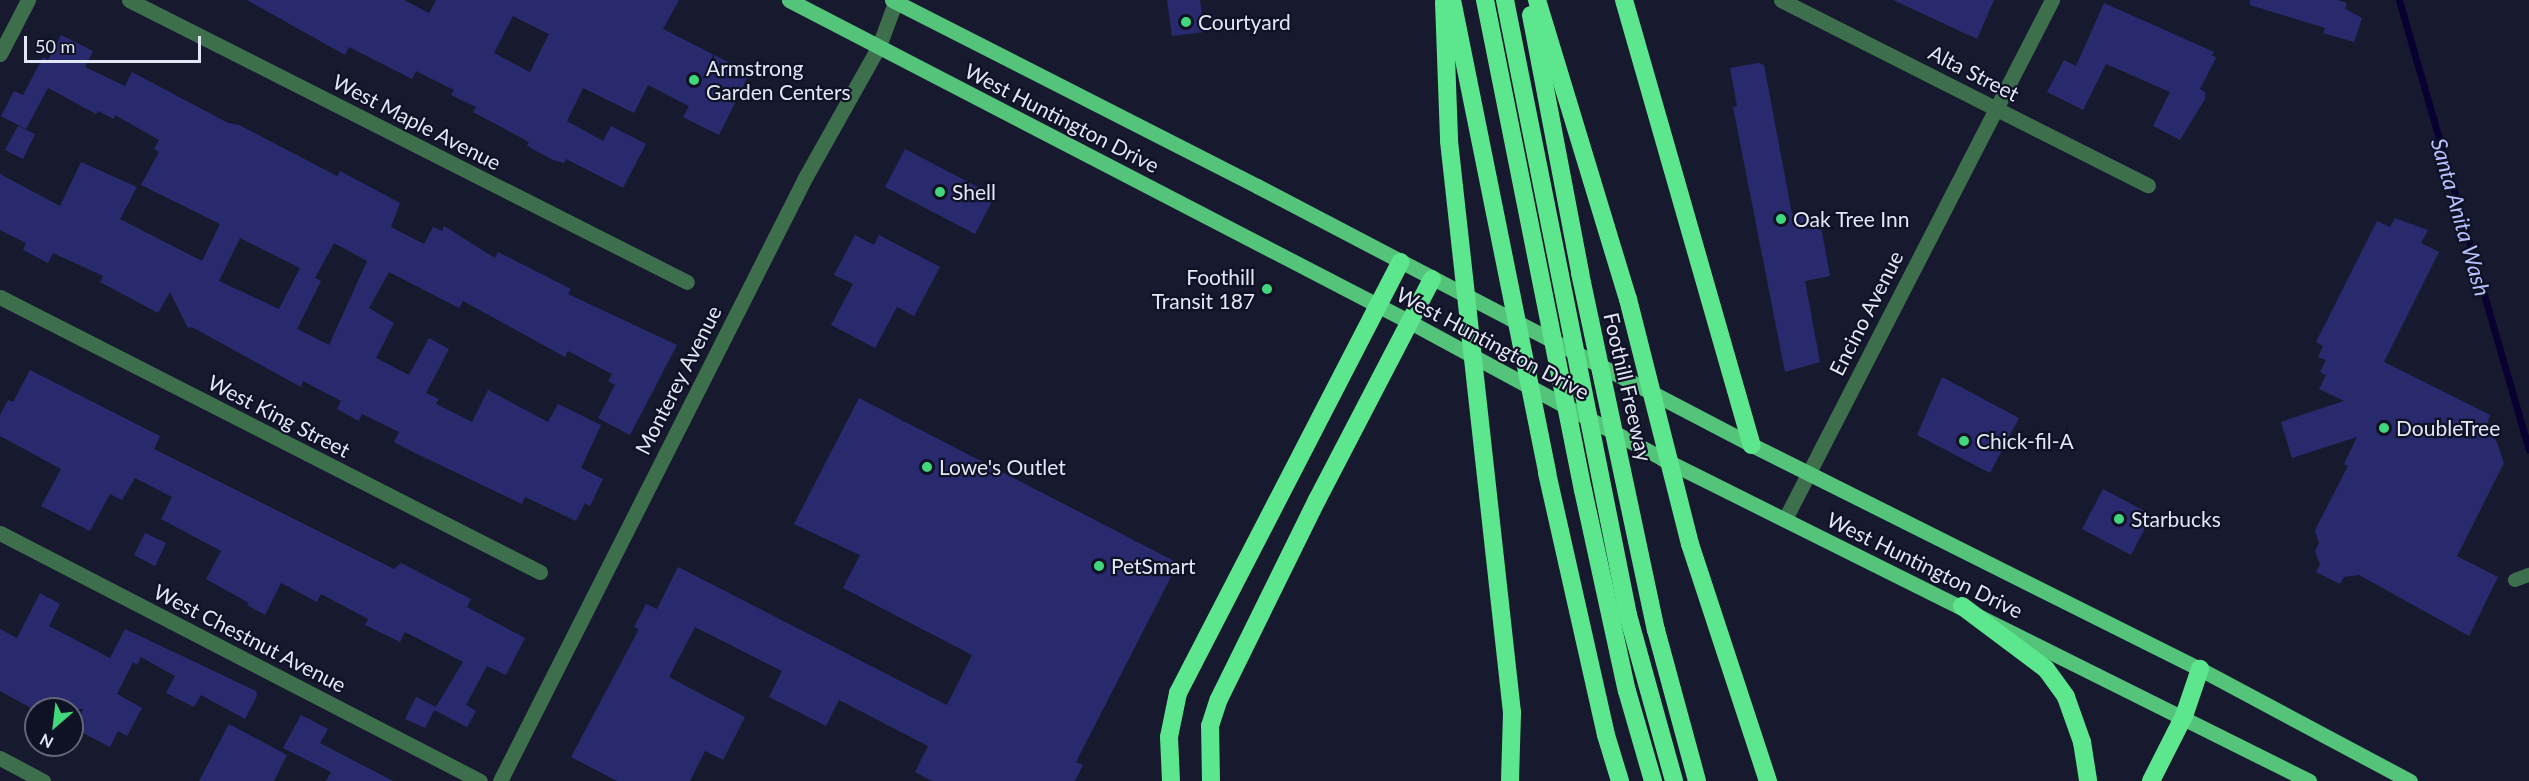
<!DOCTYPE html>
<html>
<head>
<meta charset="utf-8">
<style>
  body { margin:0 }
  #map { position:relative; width:2529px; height:781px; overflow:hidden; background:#171a2f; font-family:Lato,sans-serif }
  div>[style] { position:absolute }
  .stream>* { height:7px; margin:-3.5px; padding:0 3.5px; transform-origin:3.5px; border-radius:3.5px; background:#070030 }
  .building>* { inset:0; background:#282a6d }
  .pedestrian>* { height:14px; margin:-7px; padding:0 7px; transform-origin:7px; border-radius:7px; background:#3d6f4c }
  .minor>* { height:15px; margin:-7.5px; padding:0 7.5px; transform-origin:7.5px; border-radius:7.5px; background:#3d6f4c }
  .primary>* { height:15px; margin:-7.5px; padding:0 7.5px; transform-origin:7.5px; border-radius:7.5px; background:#54c47b }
  .motorway>* { height:18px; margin:-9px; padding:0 9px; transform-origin:9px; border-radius:9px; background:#5ce68d }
  .dots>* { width:16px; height:16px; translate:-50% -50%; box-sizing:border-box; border:3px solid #0f1125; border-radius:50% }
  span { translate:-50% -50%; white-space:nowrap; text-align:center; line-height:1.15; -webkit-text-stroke:4.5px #0f1125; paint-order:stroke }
  .poi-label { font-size:21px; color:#e3e6f5 }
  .left { translate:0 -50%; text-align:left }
  .right { translate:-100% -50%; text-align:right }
  .street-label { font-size:21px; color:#e3e6f5 }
  .water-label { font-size:22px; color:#b6c1fe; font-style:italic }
  .north { position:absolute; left:24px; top:697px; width:60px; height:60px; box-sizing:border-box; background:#0f1125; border:2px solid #646678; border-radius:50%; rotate:208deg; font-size:16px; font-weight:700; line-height:24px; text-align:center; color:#e3e6f5 }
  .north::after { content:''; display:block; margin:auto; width:21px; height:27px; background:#41d77c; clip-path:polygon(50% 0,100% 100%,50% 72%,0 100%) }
  .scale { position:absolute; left:24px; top:36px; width:177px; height:27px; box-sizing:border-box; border:3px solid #e3e6f5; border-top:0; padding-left:8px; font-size:18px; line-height:21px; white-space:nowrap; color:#e3e6f5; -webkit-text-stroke:4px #0f1125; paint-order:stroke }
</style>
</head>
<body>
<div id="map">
  <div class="stream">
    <i style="left:2399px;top:0;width:468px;rotate:73.9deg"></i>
  </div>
  <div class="building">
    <i style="clip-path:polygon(evenodd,247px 0,404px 0,429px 13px,436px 0,679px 0,663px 29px,750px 73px,719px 135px,683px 117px,689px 106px,648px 85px,634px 113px,583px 88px,567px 121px,603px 141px,611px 126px,646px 144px,623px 188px,566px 159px,564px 163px,553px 160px,527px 146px,529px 142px,473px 112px,476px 107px,451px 95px,454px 90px,416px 71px,412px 79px,349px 47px,345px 55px,247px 0,513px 16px,549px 34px,530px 72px,494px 53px,513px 16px)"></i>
    <i style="clip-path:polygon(1167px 0,1200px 0,1204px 32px,1172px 36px)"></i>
    <i style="clip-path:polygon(1893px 0,1994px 0,1977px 39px)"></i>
    <i style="clip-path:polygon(2250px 0,2337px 0,2347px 3px,2345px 9px,2362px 18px,2354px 42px,2323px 33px,2325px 28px,2250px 5px)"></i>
    <i style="clip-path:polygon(2104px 3px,2214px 52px,2212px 55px,2216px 58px,2200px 89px,2205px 92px,2205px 99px,2180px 140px,2153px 126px,2170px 92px,2106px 64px,2083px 110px,2047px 92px,2064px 60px,2076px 66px)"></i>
    <i style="clip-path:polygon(evenodd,61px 35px,93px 51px,85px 67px,125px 86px,132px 72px,228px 123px,239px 125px,337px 176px,340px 171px,400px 203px,391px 227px,424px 244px,433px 227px,442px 231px,444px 226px,495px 258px,498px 252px,571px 289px,568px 294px,677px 345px,630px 435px,598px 418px,615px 385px,608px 381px,612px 374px,568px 351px,565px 357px,463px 301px,459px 308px,389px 272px,369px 308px,394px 323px,376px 358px,409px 375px,429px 338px,449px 349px,426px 393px,439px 399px,436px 404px,472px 422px,488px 390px,548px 422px,558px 404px,601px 425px,581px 468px,603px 479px,590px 506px,585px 503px,576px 521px,525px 497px,522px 504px,415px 453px,394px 442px,399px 432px,362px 414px,359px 421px,337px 409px,341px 401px,303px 381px,301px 387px,192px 327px,188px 328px,170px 292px,158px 313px,100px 282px,103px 276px,53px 253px,48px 263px,23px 250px,26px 243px,0 230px,0 174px,60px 206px,81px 162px,137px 187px,120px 219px,202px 261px,220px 224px,141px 185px,159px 152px,154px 149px,159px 140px,115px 115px,114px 119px,98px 111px,96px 114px,48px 88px,26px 129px,1px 116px,14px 91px,23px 95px,43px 57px,48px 60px,61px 35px,240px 238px,300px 268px,279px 309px,219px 281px,240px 238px,61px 35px,334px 243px,367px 261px,329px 345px,297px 329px,321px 281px,315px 278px,334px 243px)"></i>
    <i style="clip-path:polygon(1758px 63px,1764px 65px,1792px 214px,1804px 212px,1807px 229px,1821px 227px,1830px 276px,1805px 281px,1820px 362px,1785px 372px,1733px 107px,1737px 106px,1730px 68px)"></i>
    <i style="clip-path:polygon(18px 126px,35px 134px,23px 159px,5px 150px)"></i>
    <i style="clip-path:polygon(905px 149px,995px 196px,975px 234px,885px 187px)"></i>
    <i style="clip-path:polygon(2395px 218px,2428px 230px,2421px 243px,2439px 252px,2384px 362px,2490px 415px,2484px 433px,2496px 440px,2504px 463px,2457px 556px,2498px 577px,2469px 636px,2359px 575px,2344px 577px,2340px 584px,2316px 572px,2320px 564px,2315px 551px,2319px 543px,2315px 530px,2348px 466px,2344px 464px,2357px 437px,2292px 458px,2281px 422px,2344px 401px,2319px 389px,2326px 375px,2320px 372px,2326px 360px,2318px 357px,2323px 346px,2316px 342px,2377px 221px,2390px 227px)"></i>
    <i style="clip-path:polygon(855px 235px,874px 245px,879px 235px,940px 267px,914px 316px,897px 307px,875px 348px,831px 325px,853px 284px,834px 275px)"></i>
    <i style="clip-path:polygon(30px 370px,160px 436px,154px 449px,394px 569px,401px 563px,471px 599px,467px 607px,525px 638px,506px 675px,487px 666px,466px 705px,476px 711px,467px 727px,434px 710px,463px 662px,405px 632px,400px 642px,365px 625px,368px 619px,321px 594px,317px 602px,281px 583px,265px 615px,247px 605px,249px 603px,206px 579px,221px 551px,161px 519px,172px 497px,135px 478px,122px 500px,110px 494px,90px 531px,41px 506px,61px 469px,0 436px,0 415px,8px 400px,13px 402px)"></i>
    <i style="clip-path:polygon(1942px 377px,2019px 418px,1990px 473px,1917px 435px)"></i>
    <i style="clip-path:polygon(859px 398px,1178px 563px,1076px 762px,1083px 765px,1075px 781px,932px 781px,915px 772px,928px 746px,839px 700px,826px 726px,769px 697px,782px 671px,695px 627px,669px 677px,745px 717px,723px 760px,705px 751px,690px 781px,617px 781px,571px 757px,639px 629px,634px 627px,646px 604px,657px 609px,678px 567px,947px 705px,972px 655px,843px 588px,860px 555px,794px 524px)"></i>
    <i style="clip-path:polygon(2103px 489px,2152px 515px,2131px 555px,2082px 529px)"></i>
    <i style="clip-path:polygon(145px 533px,166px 543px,155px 566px,134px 555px)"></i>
    <i style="clip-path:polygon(40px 593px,60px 604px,49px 626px,110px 658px,125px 629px,256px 691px,257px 696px,245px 719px,201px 695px,194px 707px,166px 693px,175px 676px,141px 657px,137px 665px,133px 662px,117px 694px,142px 708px,127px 736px,118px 731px,110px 747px,81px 732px,85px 724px,79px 721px,83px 709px,33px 709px,0 691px,0 629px,17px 638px)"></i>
    <i style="clip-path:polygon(416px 697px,436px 707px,425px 728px,405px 719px)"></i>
    <i style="clip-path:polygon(301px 715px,328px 729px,320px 743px,393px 781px,326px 781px,331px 772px,283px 748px)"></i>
    <i style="clip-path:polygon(229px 724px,287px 755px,274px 781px,199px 781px)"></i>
  </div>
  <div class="pedestrian">
    <i style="left:2515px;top:580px;width:15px;rotate:-20deg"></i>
  </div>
  <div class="minor">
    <i style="left:129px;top:0;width:625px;rotate:26.81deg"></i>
    <i style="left:1781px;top:0;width:411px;rotate:26.8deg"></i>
    <i style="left:0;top:54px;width:61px;rotate:-62.6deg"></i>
    <i style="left:0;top:297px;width:606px;rotate:26.99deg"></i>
    <i style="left:1785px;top:519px;width:584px;rotate:-62.78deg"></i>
    <i style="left:0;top:533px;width:540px;rotate:27.32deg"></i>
    <i style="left:0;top:758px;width:49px;rotate:28.1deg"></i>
    <i style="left:500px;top:781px;width:678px;rotate:-63.17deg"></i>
    <i style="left:806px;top:176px;width:149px;rotate:-60.7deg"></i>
    <i style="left:879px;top:46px;width:49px;rotate:-69.7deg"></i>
  </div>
  <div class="primary">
    <i style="left:789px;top:0;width:700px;rotate:27.41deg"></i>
    <i style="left:1410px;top:322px;width:288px;rotate:28.4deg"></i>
    <i style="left:1663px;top:459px;width:722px;rotate:26.49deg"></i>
    <i style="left:892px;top:0;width:410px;rotate:27deg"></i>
    <i style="left:1257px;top:186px;width:559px;rotate:27.62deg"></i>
    <i style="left:1752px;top:445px;width:501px;rotate:26.57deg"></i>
    <i style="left:2200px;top:669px;width:238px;rotate:28.1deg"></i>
  </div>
  <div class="motorway">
    <i style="left:1452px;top:0;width:482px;rotate:78.6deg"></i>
    <i style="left:1547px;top:473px;width:269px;rotate:77.3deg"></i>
    <i style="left:1606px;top:735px;width:48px;rotate:73.1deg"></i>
    <i style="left:1485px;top:0;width:500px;rotate:78.7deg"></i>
    <i style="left:1583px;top:490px;width:206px;rotate:77.7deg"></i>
    <i style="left:1627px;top:691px;width:94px;rotate:73.9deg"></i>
    <i style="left:1505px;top:0;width:627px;rotate:78.69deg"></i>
    <i style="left:1628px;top:615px;width:172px;rotate:74.5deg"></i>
    <i style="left:1537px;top:0;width:313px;rotate:73.1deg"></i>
    <i style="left:1628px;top:299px;width:253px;rotate:75.8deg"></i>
    <i style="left:1690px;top:544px;width:250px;rotate:71.8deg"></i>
    <i style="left:1624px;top:0;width:463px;rotate:74deg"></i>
    <i style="left:1444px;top:2px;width:139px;rotate:87.9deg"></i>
    <i style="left:1449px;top:141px;width:575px;rotate:83.71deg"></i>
    <i style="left:1512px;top:713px;width:68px;rotate:91.7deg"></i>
    <i style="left:1531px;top:15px;width:263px;rotate:79.2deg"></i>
    <i style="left:1580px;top:273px;width:365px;rotate:78deg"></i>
    <i style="left:1656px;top:630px;width:156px;rotate:74.8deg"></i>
    <i style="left:1962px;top:606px;width:105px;rotate:36.9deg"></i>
    <i style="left:2046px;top:669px;width:34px;rotate:54deg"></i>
    <i style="left:2066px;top:697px;width:48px;rotate:70.4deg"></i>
    <i style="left:2082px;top:742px;width:39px;rotate:81deg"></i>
    <i style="left:1171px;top:781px;width:44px;rotate:-92.6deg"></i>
    <i style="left:1169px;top:737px;width:45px;rotate:-78.4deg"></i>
    <i style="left:1178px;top:693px;width:485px;rotate:-62.7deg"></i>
    <i style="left:1211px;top:781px;width:55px;rotate:-91deg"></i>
    <i style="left:1210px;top:726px;width:28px;rotate:-72deg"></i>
    <i style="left:1219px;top:699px;width:222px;rotate:-63.8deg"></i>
    <i style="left:1317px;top:500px;width:249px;rotate:-62.5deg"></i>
    <i style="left:2151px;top:781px;width:73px;rotate:-63.1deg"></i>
    <i style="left:2184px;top:716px;width:50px;rotate:-71.2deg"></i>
  </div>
  <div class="dots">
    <i style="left:1186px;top:22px;background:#41d77c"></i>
    <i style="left:694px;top:80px;background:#41d77c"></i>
    <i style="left:940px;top:192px;background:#41d77c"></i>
    <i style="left:1781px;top:219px;background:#41d77c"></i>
    <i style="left:1267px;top:289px;background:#41d77c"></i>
    <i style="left:2384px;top:428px;background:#41d77c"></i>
    <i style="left:1964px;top:441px;background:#41d77c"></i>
    <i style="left:927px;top:467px;background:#41d77c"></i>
    <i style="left:2119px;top:519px;background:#41d77c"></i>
    <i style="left:1099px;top:566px;background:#41d77c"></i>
  </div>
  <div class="poi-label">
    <span class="left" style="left:1198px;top:22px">Courtyard</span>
    <span class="left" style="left:706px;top:80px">Armstrong<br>Garden Centers</span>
    <span class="left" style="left:952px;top:192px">Shell</span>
    <span class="left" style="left:1793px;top:219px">Oak Tree Inn</span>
    <span class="right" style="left:1255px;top:289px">Foothill<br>Transit 187</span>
    <span class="left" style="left:2396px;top:428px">DoubleTree</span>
    <span class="left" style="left:1976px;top:441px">Chick-fil-A</span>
    <span class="left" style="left:939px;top:467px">Lowe's Outlet</span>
    <span class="left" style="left:2131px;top:519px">Starbucks</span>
    <span class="left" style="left:1111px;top:566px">PetSmart</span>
  </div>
  <div class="street-label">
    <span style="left:1974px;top:73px;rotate:27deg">Alta Street</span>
    <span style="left:1062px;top:118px;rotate:27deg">West Huntington Drive</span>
    <span style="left:417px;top:122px;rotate:27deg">West Maple Avenue</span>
    <span style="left:1866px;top:313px;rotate:-63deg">Encino Avenue</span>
    <span style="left:1493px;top:343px;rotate:28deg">West Huntington Drive</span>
    <span style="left:678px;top:380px;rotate:-63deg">Monterey Avenue</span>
    <span style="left:1628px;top:387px;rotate:77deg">Foothill Freeway</span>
    <span style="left:279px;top:416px;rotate:27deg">West King Street</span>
    <span style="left:1925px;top:565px;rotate:26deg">West Huntington Drive</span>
    <span style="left:250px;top:638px;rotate:27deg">West Chestnut Avenue</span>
  </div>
  <div class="water-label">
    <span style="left:2461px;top:217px;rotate:74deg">Santa Anita Wash</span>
  </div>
  <div class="north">N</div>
  <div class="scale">50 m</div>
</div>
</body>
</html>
